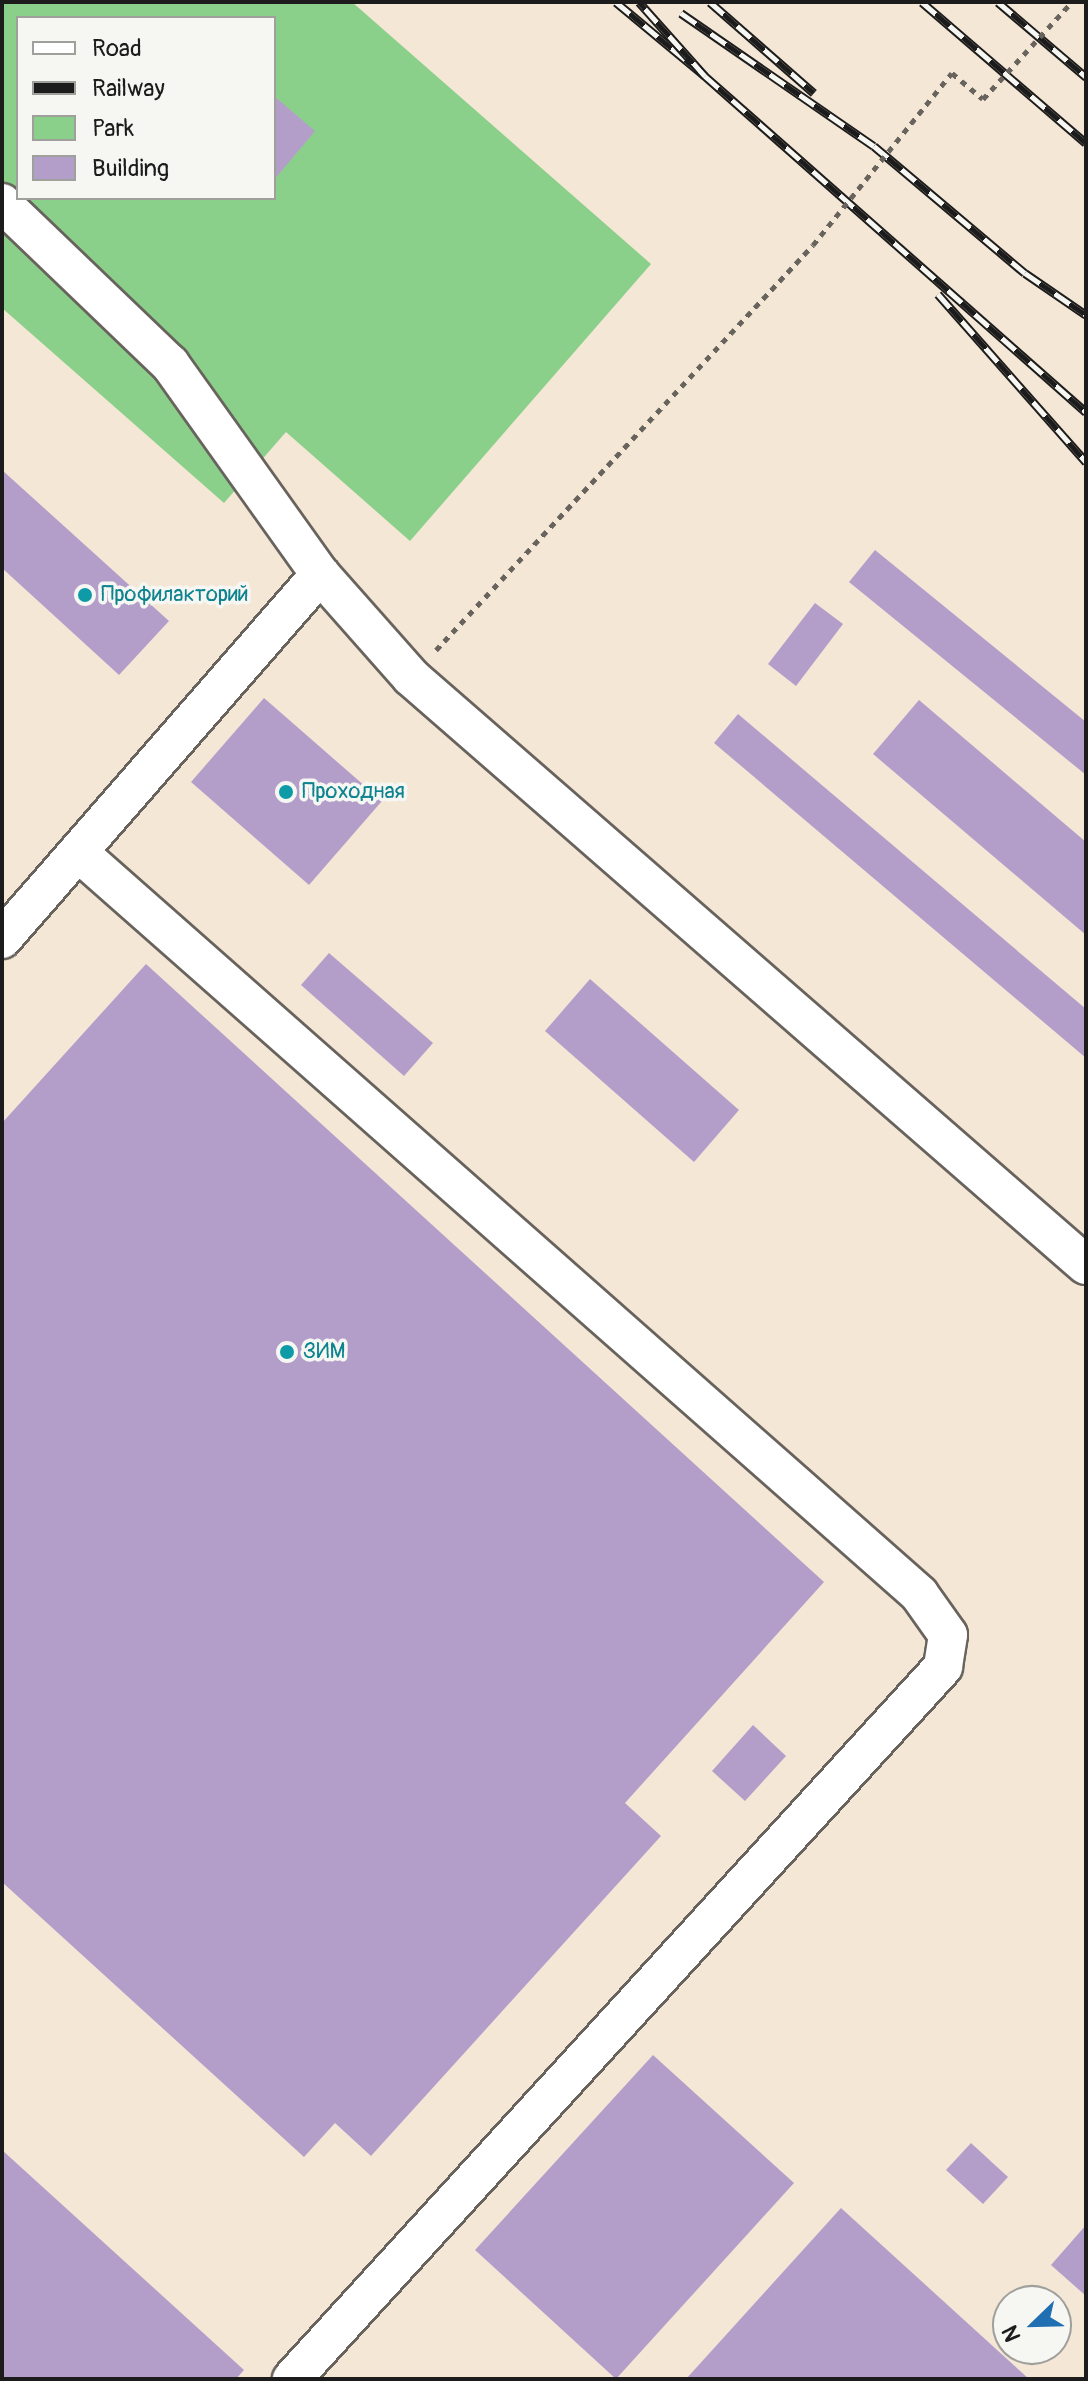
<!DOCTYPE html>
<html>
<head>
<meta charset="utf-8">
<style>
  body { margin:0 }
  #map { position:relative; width:1088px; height:2381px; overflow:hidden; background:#f5e7d6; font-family:Pangolin,sans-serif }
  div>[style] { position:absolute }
  .green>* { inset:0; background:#8bd08a }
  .building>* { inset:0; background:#b39eca }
  .path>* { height:5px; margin-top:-2.5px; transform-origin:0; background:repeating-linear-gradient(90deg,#68635d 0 6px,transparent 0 12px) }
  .roads { filter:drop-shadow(2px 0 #68635d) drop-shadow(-2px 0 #68635d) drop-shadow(0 2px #68635d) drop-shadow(0 -2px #68635d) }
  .minor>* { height:38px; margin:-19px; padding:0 19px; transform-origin:19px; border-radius:19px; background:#fff }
  .rail>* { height:9px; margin-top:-4.5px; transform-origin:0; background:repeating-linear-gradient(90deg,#f6f6f2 0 18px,#1c1c1c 0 36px); box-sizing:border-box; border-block:2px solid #1c1c1c }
  .path-bridge>* { height:5px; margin-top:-2.5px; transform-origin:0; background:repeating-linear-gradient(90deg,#68635d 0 6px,transparent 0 12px) }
  .dots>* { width:22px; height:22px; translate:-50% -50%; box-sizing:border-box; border:4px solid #f6f6f2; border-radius:50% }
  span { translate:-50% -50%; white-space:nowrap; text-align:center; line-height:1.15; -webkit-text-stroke:7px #f6f6f2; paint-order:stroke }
  .culture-label { font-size:22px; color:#0d838f }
  .left { translate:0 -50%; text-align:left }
  .frame { position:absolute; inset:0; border:4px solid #1c1c1c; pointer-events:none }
  .legend { position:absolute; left:16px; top:16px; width:260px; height:184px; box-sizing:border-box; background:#f6f6f2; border:2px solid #9f9f9c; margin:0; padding:10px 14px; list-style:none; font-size:24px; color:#1c1c1c }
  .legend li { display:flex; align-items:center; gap:16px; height:40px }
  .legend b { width:40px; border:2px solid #9f9f9c }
  .north { position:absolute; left:992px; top:2285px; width:80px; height:80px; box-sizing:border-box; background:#f6f6f2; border:2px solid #9f9f9c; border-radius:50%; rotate:247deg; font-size:22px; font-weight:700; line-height:32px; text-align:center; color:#1c1c1c }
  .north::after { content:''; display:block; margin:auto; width:28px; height:36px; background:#1f6fb2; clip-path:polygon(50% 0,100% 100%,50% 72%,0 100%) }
</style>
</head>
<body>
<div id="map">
  <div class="green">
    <i style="clip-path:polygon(evenodd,2px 2px,352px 2px,651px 264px,410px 541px,286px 432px,224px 503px,2px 308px,2px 2px,18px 18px,274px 18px,274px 198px,18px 198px,18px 18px)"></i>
  </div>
  <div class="building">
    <i style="clip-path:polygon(274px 96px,315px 131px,274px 180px)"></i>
    <i style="clip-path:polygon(2px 470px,169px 621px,119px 675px,2px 568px)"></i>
    <i style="clip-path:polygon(875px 550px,1086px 722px,1086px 775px,849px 582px)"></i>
    <i style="clip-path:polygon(815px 603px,843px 624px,796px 686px,768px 664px)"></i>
    <i style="clip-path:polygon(264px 698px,382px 801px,309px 885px,191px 782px)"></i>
    <i style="clip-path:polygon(919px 700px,1086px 842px,1086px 935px,873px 754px)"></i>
    <i style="clip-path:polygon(738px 714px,1086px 1009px,1086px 1058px,714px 743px)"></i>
    <i style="clip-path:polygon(329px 953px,433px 1043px,404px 1076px,301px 985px)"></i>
    <i style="clip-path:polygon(146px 964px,824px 1582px,625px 1803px,661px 1836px,371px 2156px,335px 2123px,304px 2157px,2px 1882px,2px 1123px)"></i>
    <i style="clip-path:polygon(590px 979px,739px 1110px,694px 1162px,545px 1031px)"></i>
    <i style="clip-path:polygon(753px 1725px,786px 1756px,745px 1801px,712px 1771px)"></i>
    <i style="clip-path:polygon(653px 2055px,794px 2183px,616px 2379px,475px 2250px)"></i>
    <i style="clip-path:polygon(971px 2143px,1008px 2177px,983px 2204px,946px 2170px)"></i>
    <i style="clip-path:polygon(2px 2150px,244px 2370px,236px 2379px,2px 2379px)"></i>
    <i style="clip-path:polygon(841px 2208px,1029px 2379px,686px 2379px)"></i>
    <i style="clip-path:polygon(1086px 2225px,1086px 2296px,1051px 2265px)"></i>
  </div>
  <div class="path">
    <i style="left:436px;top:650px;width:553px;rotate:-47.05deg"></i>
  </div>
  <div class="roads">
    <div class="minor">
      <i style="left:2px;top:203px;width:233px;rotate:43.8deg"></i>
      <i style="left:170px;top:364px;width:258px;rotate:54.5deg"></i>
      <i style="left:320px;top:574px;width:137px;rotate:48.5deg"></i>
      <i style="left:411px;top:677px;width:895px;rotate:41.06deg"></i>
      <i style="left:78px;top:852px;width:1122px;rotate:41.42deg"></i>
      <i style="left:919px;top:1594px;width:50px;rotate:54.7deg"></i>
      <i style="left:948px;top:1635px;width:32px;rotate:99deg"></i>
      <i style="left:943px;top:1667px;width:965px;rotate:132.44deg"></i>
      <i style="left:2px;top:939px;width:484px;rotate:-48.9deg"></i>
    </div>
  </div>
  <div class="rail">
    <i style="left:616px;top:2px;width:116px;rotate:39.7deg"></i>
    <i style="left:705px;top:76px;width:99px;rotate:-131.7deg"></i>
    <i style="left:710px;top:2px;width:138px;rotate:41.2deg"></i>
    <i style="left:922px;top:2px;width:216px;rotate:40.7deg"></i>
    <i style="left:998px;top:2px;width:116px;rotate:40.4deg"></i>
    <i style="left:681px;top:13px;width:234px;rotate:34.6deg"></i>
    <i style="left:874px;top:146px;width:197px;rotate:40.1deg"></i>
    <i style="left:1025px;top:273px;width:74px;rotate:34.5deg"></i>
    <i style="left:705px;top:76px;width:508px;rotate:41.41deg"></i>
    <i style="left:938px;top:294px;width:224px;rotate:48.6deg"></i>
  </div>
  <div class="path-bridge">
    <i style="left:813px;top:245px;width:221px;rotate:-51.1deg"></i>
    <i style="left:952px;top:73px;width:40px;rotate:40deg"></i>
    <i style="left:983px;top:99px;width:132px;rotate:-47.5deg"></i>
  </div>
  <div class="dots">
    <i style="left:85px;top:595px;background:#0f9aa8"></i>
    <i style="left:286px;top:792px;background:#0f9aa8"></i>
    <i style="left:287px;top:1352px;background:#0f9aa8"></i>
  </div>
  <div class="culture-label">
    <span class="left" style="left:101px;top:595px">Профилакторий</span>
    <span class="left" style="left:302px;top:792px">Проходная</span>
    <span class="left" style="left:303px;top:1352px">ЗИМ</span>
  </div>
  <div class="frame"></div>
  <ul class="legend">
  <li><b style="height:10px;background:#fff"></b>Road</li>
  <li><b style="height:10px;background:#1c1c1c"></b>Railway</li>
  <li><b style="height:22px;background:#8bd08a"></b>Park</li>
  <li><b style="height:22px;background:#b39eca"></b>Building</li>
  </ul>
  <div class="north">N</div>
</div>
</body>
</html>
